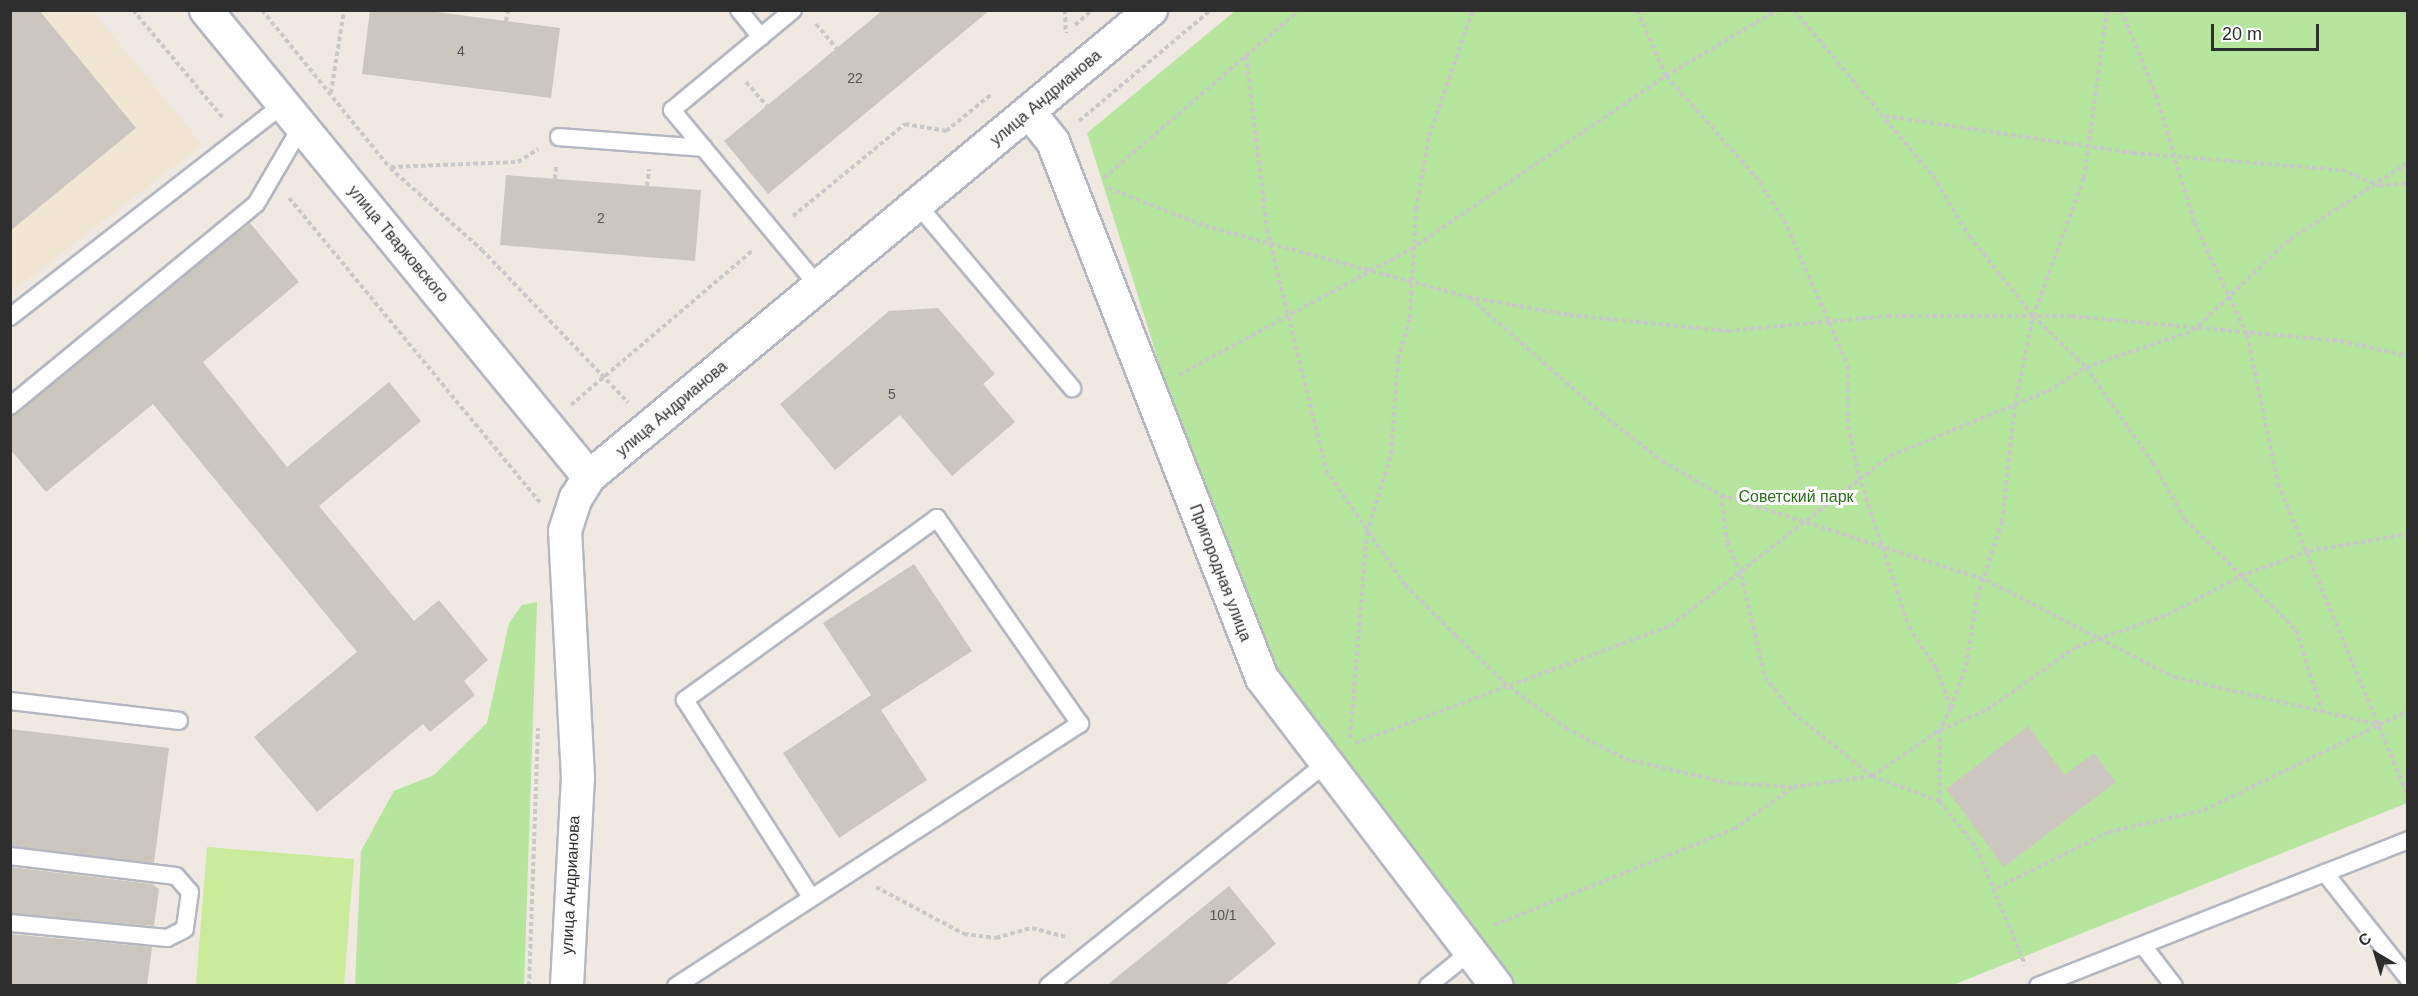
<!DOCTYPE html>
<html>
<head>
<meta charset="utf-8">
<style>
  body { margin:0 }
  #map { position:relative; width:2418px; height:996px; overflow:hidden; background:#efe9e1; font-family:Arial,sans-serif }
  div>[style] { position:absolute }
  .education>* { inset:0; background:#f0e6d1 }
  .green>* { inset:0; background:#b6e59e }
  .pitch>* { inset:0; background:#c9ec9a }
  .building>* { inset:0; background:#cbc7bf }
  .path>* { height:4px; margin-top:-2px; transform-origin:0; background:repeating-linear-gradient(90deg,#c9c9c9 0 4.5px,transparent 0 7.5px) }
  .roads { filter:drop-shadow(2px 0 #b4b7c1) drop-shadow(-2px 0 #b4b7c1) drop-shadow(0 2px #b4b7c1) drop-shadow(0 -2px #b4b7c1) }
  .lane>* { height:16px; margin:-8px; padding:0 8px; transform-origin:8px; border-radius:8px; background:#fff }
  .street>* { height:32px; margin:-16px; padding:0 16px; transform-origin:16px; border-radius:16px; background:#fff }
  span { translate:-50% -50%; white-space:nowrap; text-align:center; line-height:1.15; -webkit-text-stroke:6px #fff; paint-order:stroke }
  .number-label { font-size:14px; color:#555452 }
  .number-label span { -webkit-text-stroke-width:0 }
  .street-label { font-size:16px; color:#2e2e2e }
  .park-label { font-size:16px; color:#2c6e1b }
  .frame { position:absolute; inset:0; border:12px solid #2e2e2e; pointer-events:none }
  .north { position:absolute; left:2346px; top:924px; width:60px; height:60px; -webkit-text-stroke:4px #fff; paint-order:stroke; rotate:322deg; font-size:16px; font-weight:700; line-height:24px; text-align:center; color:#2e2e2e }
  .north::after { content:''; display:block; margin:auto; width:21px; height:27px; background:#2e2e2e; clip-path:polygon(50% 0,100% 100%,50% 72%,0 100%) }
  .scale { position:absolute; left:2211px; top:24px; width:108px; height:27px; box-sizing:border-box; border:3px solid #2e2e2e; border-top:0; padding-left:8px; font-size:18px; line-height:21px; white-space:nowrap; color:#2e2e2e; -webkit-text-stroke:4px #fff; paint-order:stroke }
</style>
</head>
<body>
<div id="map">
  <div class="education">
    <i style="clip-path:polygon(11px 11px,92px 11px,202px 144px,11px 292px)"></i>
  </div>
  <div class="green">
    <i style="clip-path:polygon(1235px 11px,2407px 11px,2407px 803px,1953px 985px,1515px 985px,1282px 681px,1165px 382px,1087px 133px)"></i>
    <i style="clip-path:polygon(537px 602px,524px 985px,355px 985px,361px 851px,394px 791px,434px 775px,487px 723px,509px 623px,522px 605px)"></i>
  </div>
  <div class="pitch">
    <i style="clip-path:polygon(207px 847px,354px 859px,344px 985px,196px 985px)"></i>
  </div>
  <div class="building">
    <i style="clip-path:polygon(10px 10px,39px 10px,136px 128px,10px 231px)"></i>
    <i style="clip-path:polygon(370px 10px,421px 10px,560px 28px,551px 98px,362px 74px)"></i>
    <i style="clip-path:polygon(883px 10px,990px 10px,768px 194px,724px 141px)"></i>
    <i style="clip-path:polygon(506px 175px,701px 190px,695px 261px,500px 245px)"></i>
    <i style="clip-path:polygon(250px 223px,299px 282px,203px 362px,287px 467px,389px 382px,421px 421px,319px 506px,414px 621px,439px 600px,488px 660px,464px 681px,475px 695px,430px 732px,423px 724px,317px 812px,254px 737px,357px 652px,153px 404px,46px 492px,10px 449px,10px 416px)"></i>
    <i style="clip-path:polygon(938px 308px,995px 374px,983px 384px,1015px 422px,952px 476px,900px 415px,835px 470px,780px 404px,889px 311px)"></i>
    <i style="clip-path:polygon(914px 564px,972px 651px,881px 710px,927px 780px,839px 838px,783px 753px,871px 695px,823px 623px)"></i>
    <i style="clip-path:polygon(2028px 726px,2065px 775px,2094px 753px,2116px 782px,2004px 867px,1946px 789px)"></i>
    <i style="clip-path:polygon(10px 729px,169px 748px,154px 863px,10px 846px)"></i>
    <i style="clip-path:polygon(10px 867px,152px 884px,159px 889px,154px 926px,10px 913px)"></i>
    <i style="clip-path:polygon(1229px 886px,1276px 944px,1224px 986px,1106px 986px)"></i>
    <i style="clip-path:polygon(10px 934px,152px 947px,147px 986px,10px 986px)"></i>
  </div>
  <div class="path">
    <i style="left:133px;top:10px;width:141px;rotate:50.2deg"></i>
    <i style="left:262px;top:10px;width:203px;rotate:51deg"></i>
    <i style="left:390px;top:168px;width:123px;rotate:41.7deg"></i>
    <i style="left:482px;top:250px;width:211px;rotate:46.2deg"></i>
    <i style="left:1065px;top:10px;width:23px;rotate:88deg"></i>
    <i style="left:1637px;top:10px;width:72px;rotate:66.3deg"></i>
    <i style="left:1666px;top:76px;width:134px;rotate:48.3deg"></i>
    <i style="left:1755px;top:176px;width:53px;rotate:56.6deg"></i>
    <i style="left:1784px;top:220px;width:159px;rotate:66.3deg"></i>
    <i style="left:1848px;top:366px;width:60px;rotate:90deg"></i>
    <i style="left:1848px;top:426px;width:51px;rotate:77.6deg"></i>
    <i style="left:1859px;top:476px;width:159px;rotate:71.7deg"></i>
    <i style="left:1909px;top:627px;width:49px;rotate:56.6deg"></i>
    <i style="left:1936px;top:668px;width:43px;rotate:69.4deg"></i>
    <i style="left:1951px;top:708px;width:25px;rotate:117deg"></i>
    <i style="left:1940px;top:730px;width:71px;rotate:90.8deg"></i>
    <i style="left:1794px;top:10px;width:217px;rotate:50.1deg"></i>
    <i style="left:1933px;top:176px;width:70px;rotate:59deg"></i>
    <i style="left:1969px;top:236px;width:102px;rotate:51.3deg"></i>
    <i style="left:2033px;top:316px;width:74px;rotate:43.9deg"></i>
    <i style="left:2086px;top:367px;width:117px;rotate:55.1deg"></i>
    <i style="left:2153px;top:463px;width:65px;rotate:60.7deg"></i>
    <i style="left:2185px;top:520px;width:156px;rotate:44.7deg"></i>
    <i style="left:2296px;top:630px;width:85px;rotate:72.2deg"></i>
    <i style="left:2121px;top:10px;width:92px;rotate:67.6deg"></i>
    <i style="left:2156px;top:95px;width:133px;rotate:73.3deg"></i>
    <i style="left:2194px;top:222px;width:125px;rotate:64.9deg"></i>
    <i style="left:2247px;top:335px;width:152px;rotate:78.2deg"></i>
    <i style="left:2278px;top:484px;width:339px;rotate:67.4deg"></i>
    <i style="left:422px;top:11px;width:1px;rotate:-90deg"></i>
    <i style="left:506px;top:21px;width:11px;rotate:-80deg"></i>
    <i style="left:816px;top:24px;width:33px;rotate:50deg"></i>
    <i style="left:1075px;top:25px;width:23px;rotate:-41deg"></i>
    <i style="left:1246px;top:56px;width:174px;rotate:83.1deg"></i>
    <i style="left:1267px;top:229px;width:248px;rotate:76.2deg"></i>
    <i style="left:1326px;top:470px;width:140px;rotate:55.5deg"></i>
    <i style="left:1405px;top:585px;width:71px;rotate:45deg"></i>
    <i style="left:1455px;top:635px;width:75px;rotate:43.9deg"></i>
    <i style="left:1509px;top:687px;width:70px;rotate:35.7deg"></i>
    <i style="left:1566px;top:728px;width:67px;rotate:27.7deg"></i>
    <i style="left:1625px;top:759px;width:106px;rotate:13.1deg"></i>
    <i style="left:1728px;top:783px;width:65px;rotate:3.5deg"></i>
    <i style="left:1793px;top:787px;width:80px;rotate:-7.9deg"></i>
    <i style="left:1872px;top:776px;width:82px;rotate:-34.1deg"></i>
    <i style="left:1940px;top:730px;width:51px;rotate:-23.1deg"></i>
    <i style="left:1987px;top:710px;width:109px;rotate:-35.3deg"></i>
    <i style="left:2076px;top:647px;width:96px;rotate:-19.4deg"></i>
    <i style="left:2167px;top:615px;width:84px;rotate:-27.8deg"></i>
    <i style="left:2241px;top:576px;width:72px;rotate:-20.2deg"></i>
    <i style="left:2309px;top:551px;width:100px;rotate:-9.7deg"></i>
    <i style="left:746px;top:82px;width:32px;rotate:49deg"></i>
    <i style="left:331px;top:93px;width:84px;rotate:-81.1deg"></i>
    <i style="left:1885px;top:116px;width:251px;rotate:8.5deg"></i>
    <i style="left:2133px;top:153px;width:210px;rotate:4.7deg"></i>
    <i style="left:2342px;top:170px;width:40px;rotate:23.4deg"></i>
    <i style="left:2379px;top:186px;width:29px;rotate:-6deg"></i>
    <i style="left:1079px;top:121px;width:172px;rotate:-40.1deg"></i>
    <i style="left:391px;top:167px;width:127px;rotate:-2.3deg"></i>
    <i style="left:518px;top:162px;width:24px;rotate:-33deg"></i>
    <i style="left:1104px;top:178px;width:257px;rotate:-40.7deg"></i>
    <i style="left:555px;top:179px;width:15px;rotate:-86deg"></i>
    <i style="left:647px;top:186px;width:17px;rotate:-83deg"></i>
    <i style="left:1108px;top:188px;width:104px;rotate:21.4deg"></i>
    <i style="left:1205px;top:226px;width:272px;rotate:15.1deg"></i>
    <i style="left:1468px;top:297px;width:103px;rotate:10.1deg"></i>
    <i style="left:1569px;top:315px;width:160px;rotate:5.7deg"></i>
    <i style="left:1728px;top:331px;width:160px;rotate:-5.4deg"></i>
    <i style="left:1887px;top:316px;width:184px"></i>
    <i style="left:2071px;top:316px;width:270px;rotate:5.3deg"></i>
    <i style="left:2340px;top:341px;width:70px;rotate:12.4deg"></i>
    <i style="left:289px;top:198px;width:395px;rotate:50.5deg"></i>
    <i style="left:793px;top:216px;width:145px;rotate:-39.4deg"></i>
    <i style="left:905px;top:124px;width:42px;rotate:9.7deg"></i>
    <i style="left:946px;top:131px;width:60px;rotate:-39deg"></i>
    <i style="left:1470px;top:298px;width:176px;rotate:41.3deg"></i>
    <i style="left:1602px;top:414px;width:76px;rotate:38.1deg"></i>
    <i style="left:1662px;top:461px;width:68px;rotate:30deg"></i>
    <i style="left:1721px;top:495px;width:278px;rotate:17.8deg"></i>
    <i style="left:1986px;top:580px;width:212px;rotate:27.3deg"></i>
    <i style="left:2174px;top:677px;width:212px;rotate:13.1deg"></i>
    <i style="left:1179px;top:375px;width:264px;rotate:-28.5deg"></i>
    <i style="left:1411px;top:249px;width:308px;rotate:-34.2deg"></i>
    <i style="left:1666px;top:76px;width:129px;rotate:-30.7deg"></i>
    <i style="left:571px;top:405px;width:239px;rotate:-40.4deg"></i>
    <i style="left:1721px;top:495px;width:47px;rotate:82.7deg"></i>
    <i style="left:1727px;top:542px;width:36px;rotate:67deg"></i>
    <i style="left:1741px;top:575px;width:105px;rotate:76.8deg"></i>
    <i style="left:1765px;top:677px;width:46px;rotate:52.1deg"></i>
    <i style="left:1793px;top:713px;width:101px;rotate:38.6deg"></i>
    <i style="left:1872px;top:776px;width:72px;rotate:20.5deg"></i>
    <i style="left:1939px;top:801px;width:59px;rotate:51.2deg"></i>
    <i style="left:1976px;top:847px;width:128px;rotate:67.4deg"></i>
    <i style="left:1951px;top:708px;width:45px;rotate:-70.3deg"></i>
    <i style="left:1966px;top:666px;width:70px;rotate:-80.9deg"></i>
    <i style="left:1977px;top:597px;width:79px;rotate:-71.6deg"></i>
    <i style="left:2002px;top:522px;width:118px;rotate:-83.7deg"></i>
    <i style="left:2015px;top:405px;width:91px;rotate:-78.6deg"></i>
    <i style="left:2033px;top:316px;width:147px;rotate:-69.7deg"></i>
    <i style="left:2084px;top:178px;width:170px;rotate:-82.2deg"></i>
    <i style="left:1350px;top:738px;width:206px;rotate:-85.3deg"></i>
    <i style="left:1367px;top:533px;width:83px;rotate:-73.1deg"></i>
    <i style="left:1391px;top:454px;width:95px;rotate:-85.8deg"></i>
    <i style="left:1398px;top:359px;width:43px;rotate:-73.7deg"></i>
    <i style="left:1410px;top:318px;width:109px;rotate:-86.8deg"></i>
    <i style="left:1416px;top:209px;width:74px;rotate:-79.9deg"></i>
    <i style="left:1429px;top:136px;width:133px;rotate:-70.8deg"></i>
    <i style="left:1355px;top:743px;width:336px;rotate:-20.4deg"></i>
    <i style="left:1670px;top:626px;width:278px;rotate:-37.7deg"></i>
    <i style="left:1890px;top:456px;width:171px;rotate:-22.4deg"></i>
    <i style="left:2048px;top:391px;width:45px;rotate:-32.3deg"></i>
    <i style="left:2086px;top:367px;width:113px;rotate:-18.6deg"></i>
    <i style="left:2193px;top:331px;width:134px;rotate:-43.5deg"></i>
    <i style="left:2290px;top:239px;width:140px;rotate:-32.8deg"></i>
    <i style="left:876px;top:887px;width:100px;rotate:28.1deg"></i>
    <i style="left:964px;top:934px;width:32px;rotate:7deg"></i>
    <i style="left:996px;top:938px;width:37px;rotate:-16deg"></i>
    <i style="left:1032px;top:928px;width:34px;rotate:15deg"></i>
    <i style="left:1997px;top:888px;width:125px;rotate:-26.6deg"></i>
    <i style="left:2109px;top:832px;width:98px;rotate:-13deg"></i>
    <i style="left:2204px;top:810px;width:227px;rotate:-25.9deg"></i>
    <i style="left:1494px;top:925px;width:258px;rotate:-21.8deg"></i>
    <i style="left:1734px;top:829px;width:71px;rotate:-35.3deg"></i>
    <i style="left:529px;top:986px;width:258px;rotate:-88deg"></i>
  </div>
  <div class="roads">
    <div class="lane">
      <i style="left:739px;top:10px;width:35px;rotate:51deg"></i>
      <i style="left:793px;top:10px;width:157px;rotate:140.4deg"></i>
      <i style="left:672px;top:110px;width:229px;rotate:50.3deg"></i>
      <i style="left:559px;top:137px;width:145px;rotate:4.3deg"></i>
      <i style="left:917px;top:204px;width:241px;rotate:49.9deg"></i>
      <i style="left:10px;top:317px;width:345px;rotate:-37.9deg"></i>
      <i style="left:10px;top:406px;width:318px;rotate:-39.4deg"></i>
      <i style="left:256px;top:204px;width:89px;rotate:-59.7deg"></i>
      <i style="left:10px;top:701px;width:170px;rotate:6.7deg"></i>
      <i style="left:10px;top:856px;width:167px;rotate:6.9deg"></i>
      <i style="left:176px;top:876px;width:21px;rotate:49deg"></i>
      <i style="left:190px;top:892px;width:37px;rotate:98deg"></i>
      <i style="left:185px;top:929px;width:20px;rotate:153deg"></i>
      <i style="left:167px;top:938px;width:158px;rotate:-174.5deg"></i>
      <i style="left:2325px;top:873px;width:134px;rotate:51.7deg"></i>
      <i style="left:2144px;top:947px;width:49px;rotate:52.4deg"></i>
      <i style="left:676px;top:986px;width:482px;rotate:-33deg"></i>
      <i style="left:1080px;top:724px;width:251px;rotate:-124.8deg"></i>
      <i style="left:937px;top:518px;width:311px;rotate:144.2deg"></i>
      <i style="left:685px;top:700px;width:230px;rotate:57.4deg"></i>
      <i style="left:1048px;top:986px;width:355px;rotate:-38.7deg"></i>
      <i style="left:1428px;top:986px;width:54px;rotate:-39deg"></i>
      <i style="left:2038px;top:986px;width:398px;rotate:-21.5deg"></i>
    </div>
    <div class="street">
      <i style="left:206px;top:10px;width:604px;rotate:50.64deg"></i>
      <i style="left:1029px;top:112px;width:38px;rotate:51deg"></i>
      <i style="left:1053px;top:142px;width:575px;rotate:68.7deg"></i>
      <i style="left:1262px;top:678px;width:387px;rotate:52.7deg"></i>
      <i style="left:567px;top:986px;width:208px;rotate:-87deg"></i>
      <i style="left:578px;top:778px;width:247px;rotate:-93deg"></i>
      <i style="left:565px;top:531px;width:35px;rotate:-72deg"></i>
      <i style="left:576px;top:498px;width:25px;rotate:-58deg"></i>
      <i style="left:589px;top:477px;width:731px;rotate:-39.73deg"></i>
    </div>
  </div>
  <div class="number-label">
    <span style="left:461px;top:51px">4</span>
    <span style="left:855px;top:78px">22</span>
    <span style="left:601px;top:218px">2</span>
    <span style="left:892px;top:394px">5</span>
    <span style="left:1223px;top:915px">10/1</span>
  </div>
  <div class="street-label">
    <span style="left:1046px;top:98px;rotate:-40deg">улица Андрианова</span>
    <span style="left:398px;top:244px;rotate:50deg">улица Тварковского</span>
    <span style="left:672px;top:409px;rotate:-40deg">улица Андрианова</span>
    <span style="left:1220px;top:573px;rotate:69deg">Пригородная улица</span>
    <span style="left:571px;top:885px;rotate:-87deg">улица Андрианова</span>
  </div>
  <div class="park-label">
    <span style="left:1796px;top:497px">Советский парк</span>
  </div>
  <div class="frame"></div>
  <div class="north">С</div>
  <div class="scale">20 m</div>
</div>
</body>
</html>
